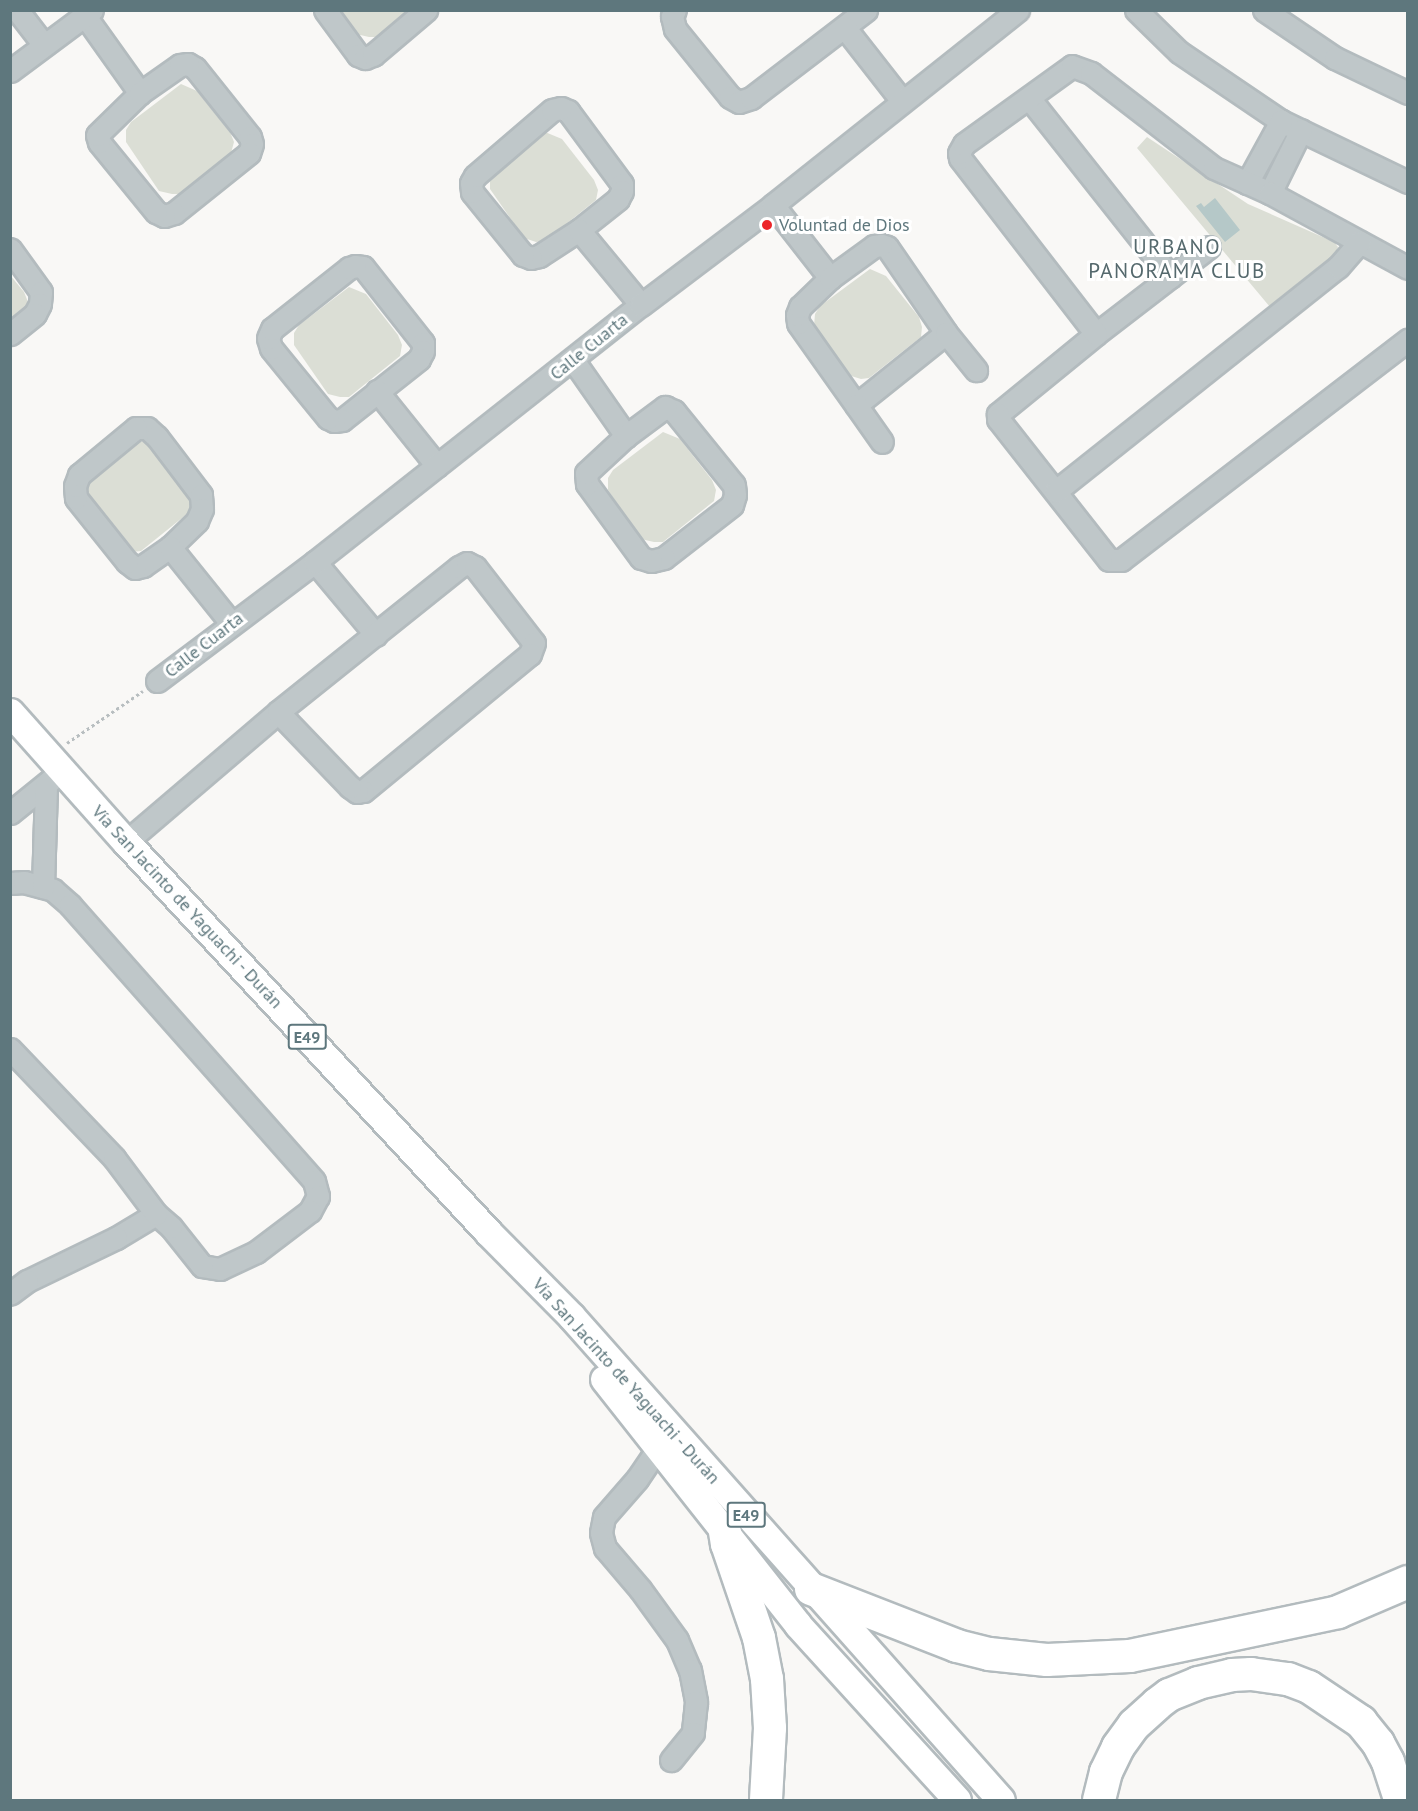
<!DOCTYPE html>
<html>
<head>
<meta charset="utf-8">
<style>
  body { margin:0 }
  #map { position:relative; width:1418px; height:1811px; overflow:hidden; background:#f9f8f6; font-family:"PT Sans",sans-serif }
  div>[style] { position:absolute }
  .green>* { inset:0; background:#dbded5 }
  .water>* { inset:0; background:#b5c8c8 }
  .path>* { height:3px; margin-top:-1.5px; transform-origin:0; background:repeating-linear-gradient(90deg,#b8bec0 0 3px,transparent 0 6px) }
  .roads { filter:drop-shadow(2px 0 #b3bbbe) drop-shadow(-2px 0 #b3bbbe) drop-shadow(0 2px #b3bbbe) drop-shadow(0 -2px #b3bbbe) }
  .minor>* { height:21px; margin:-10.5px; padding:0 10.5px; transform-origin:10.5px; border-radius:10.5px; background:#bfc7c9 }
  .major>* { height:27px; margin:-13.5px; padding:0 13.5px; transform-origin:13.5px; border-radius:13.5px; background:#fff }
  .highway>* { height:32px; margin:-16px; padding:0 16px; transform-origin:16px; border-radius:16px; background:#fff }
  .dots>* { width:16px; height:16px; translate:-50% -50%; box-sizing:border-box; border:3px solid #fff; border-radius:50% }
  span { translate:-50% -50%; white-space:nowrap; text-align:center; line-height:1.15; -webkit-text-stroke:6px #fff; paint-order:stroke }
  .shield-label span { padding:2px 4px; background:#fff; border:2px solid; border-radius:4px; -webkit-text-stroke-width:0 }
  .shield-label { font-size:16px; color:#5e777d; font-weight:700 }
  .poi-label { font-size:18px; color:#5e777d }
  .left { translate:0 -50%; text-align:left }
  .street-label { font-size:18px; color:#5e777d }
  .quarter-label { font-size:21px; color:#55696d; letter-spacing:1.5px }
  .frame { position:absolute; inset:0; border:12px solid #5e777d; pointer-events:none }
</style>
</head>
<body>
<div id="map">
  <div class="green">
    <i style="clip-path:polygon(340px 11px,410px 11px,377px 37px,369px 37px,356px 34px)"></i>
    <i style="clip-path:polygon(181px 84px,197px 91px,230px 132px,234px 142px,231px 153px,180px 194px,172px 194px,159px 191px,126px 142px,126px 130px,131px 122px)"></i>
    <i style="clip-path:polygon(545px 132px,562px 139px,594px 180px,598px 190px,596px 200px,545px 241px,536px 242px,524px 238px,490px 189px,490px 177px,495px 169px)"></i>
    <i style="clip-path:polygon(1147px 137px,1248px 204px,1334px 242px,1338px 247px,1334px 259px,1270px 307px,1137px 148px)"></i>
    <i style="clip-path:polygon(870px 269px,886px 276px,919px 317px,922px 327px,921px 337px,869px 378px,861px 379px,848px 375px,814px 326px,815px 314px,820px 306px)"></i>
    <i style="clip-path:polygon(10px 275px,24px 292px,28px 302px,26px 313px,10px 325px)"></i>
    <i style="clip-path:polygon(349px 287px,366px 294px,398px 335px,402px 345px,400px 356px,349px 397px,340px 397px,328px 394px,294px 345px,294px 333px,299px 325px)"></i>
    <i style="clip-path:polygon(663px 432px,680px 439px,712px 480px,716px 490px,714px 501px,663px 542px,654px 542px,641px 539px,608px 490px,608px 478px,613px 470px)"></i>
    <i style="clip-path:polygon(141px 441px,157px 449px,190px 490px,192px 510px,141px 551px,132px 552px,120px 548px,86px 500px,86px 487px,91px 479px)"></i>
  </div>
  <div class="water">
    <i style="clip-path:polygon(1215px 198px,1240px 230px,1225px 242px,1196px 206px,1201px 203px,1204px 207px)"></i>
  </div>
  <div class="path">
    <i style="left:67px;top:743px;width:92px;rotate:-34.4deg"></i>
  </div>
  <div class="roads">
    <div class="minor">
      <i style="left:17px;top:10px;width:44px;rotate:52.4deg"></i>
      <i style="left:325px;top:10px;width:56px;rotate:53.7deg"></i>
      <i style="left:358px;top:55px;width:8px;rotate:23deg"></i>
      <i style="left:365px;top:58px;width:9px;rotate:-21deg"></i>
      <i style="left:373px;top:55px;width:70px;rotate:-40.3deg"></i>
      <i style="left:675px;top:10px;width:7px;rotate:117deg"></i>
      <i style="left:672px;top:16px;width:13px;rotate:77deg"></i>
      <i style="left:675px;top:29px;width:87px;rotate:51deg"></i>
      <i style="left:730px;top:97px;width:10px;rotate:29deg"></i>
      <i style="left:739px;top:102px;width:13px;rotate:-18deg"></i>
      <i style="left:751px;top:98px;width:145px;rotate:-37.4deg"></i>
      <i style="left:1136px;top:10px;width:60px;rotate:44.3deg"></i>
      <i style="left:1179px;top:52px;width:123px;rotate:34.1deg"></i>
      <i style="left:1281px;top:121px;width:141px;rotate:25.7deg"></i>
      <i style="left:1264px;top:10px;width:86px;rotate:34.1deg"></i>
      <i style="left:1335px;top:58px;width:81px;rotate:25.6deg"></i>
      <i style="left:85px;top:16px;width:95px;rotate:54.5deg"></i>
      <i style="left:845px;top:28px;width:93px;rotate:52deg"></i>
      <i style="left:188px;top:64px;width:8px;rotate:30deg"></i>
      <i style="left:195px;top:68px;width:88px;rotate:51.4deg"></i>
      <i style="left:250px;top:137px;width:7px;rotate:74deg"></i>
      <i style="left:252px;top:144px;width:9px;rotate:108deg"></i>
      <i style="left:249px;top:153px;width:96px;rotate:141.3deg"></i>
      <i style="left:174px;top:213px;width:10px;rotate:163deg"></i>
      <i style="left:164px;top:216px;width:9px;rotate:-153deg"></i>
      <i style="left:156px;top:212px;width:90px;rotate:-129.2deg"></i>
      <i style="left:99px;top:142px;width:7px;rotate:-106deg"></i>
      <i style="left:97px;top:135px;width:60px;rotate:-44.3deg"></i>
      <i style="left:140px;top:93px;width:49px;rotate:-35deg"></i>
      <i style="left:180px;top:65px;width:8px;rotate:-7deg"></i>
      <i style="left:10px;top:71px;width:102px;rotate:-36.6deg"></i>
      <i style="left:1029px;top:98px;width:228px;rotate:51.6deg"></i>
      <i style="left:561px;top:108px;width:8px;rotate:23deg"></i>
      <i style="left:568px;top:111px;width:91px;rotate:53.5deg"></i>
      <i style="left:622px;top:184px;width:7px;rotate:90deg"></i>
      <i style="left:622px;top:191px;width:9px;rotate:117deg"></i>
      <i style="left:618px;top:199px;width:50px;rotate:141.5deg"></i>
      <i style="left:579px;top:230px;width:48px;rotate:147deg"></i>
      <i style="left:539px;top:256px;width:8px;rotate:166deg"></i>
      <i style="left:531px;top:258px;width:9px;rotate:-159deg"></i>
      <i style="left:523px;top:255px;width:81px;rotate:-129deg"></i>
      <i style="left:472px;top:192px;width:9px;rotate:-96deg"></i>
      <i style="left:471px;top:183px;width:8px;rotate:-60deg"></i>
      <i style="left:475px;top:176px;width:101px;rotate:-40.6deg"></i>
      <i style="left:552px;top:110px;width:9px;rotate:-13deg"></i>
      <i style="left:1247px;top:183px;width:71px;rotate:-61.3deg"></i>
      <i style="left:1270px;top:193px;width:70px;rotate:-63.8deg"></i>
      <i style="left:773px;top:205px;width:93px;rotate:52deg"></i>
      <i style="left:579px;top:230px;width:97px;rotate:50.4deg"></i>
      <i style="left:881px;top:245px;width:6px;rotate:18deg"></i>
      <i style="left:887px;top:247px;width:104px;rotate:55.5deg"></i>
      <i style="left:946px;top:333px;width:115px;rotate:141.3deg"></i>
      <i style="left:856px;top:405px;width:100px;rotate:-125.3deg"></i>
      <i style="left:798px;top:323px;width:8px;rotate:-97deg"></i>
      <i style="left:797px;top:315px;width:9px;rotate:-69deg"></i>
      <i style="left:800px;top:307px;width:42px;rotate:-44deg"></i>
      <i style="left:830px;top:278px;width:54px;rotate:-36deg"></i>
      <i style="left:874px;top:246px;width:7px;rotate:-8deg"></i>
      <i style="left:1209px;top:247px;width:143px;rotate:142.4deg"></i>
      <i style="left:1096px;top:334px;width:127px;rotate:140.8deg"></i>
      <i style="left:998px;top:414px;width:5px;rotate:90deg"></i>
      <i style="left:998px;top:419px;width:179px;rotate:51.8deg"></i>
      <i style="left:1109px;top:560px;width:12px"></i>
      <i style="left:1121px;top:560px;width:362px;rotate:-37.5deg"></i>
      <i style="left:10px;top:249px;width:53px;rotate:54.2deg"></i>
      <i style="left:41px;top:292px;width:12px;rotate:95deg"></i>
      <i style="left:40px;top:304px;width:11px;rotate:117deg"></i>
      <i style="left:35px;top:314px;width:32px;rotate:141deg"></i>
      <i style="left:355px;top:266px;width:8px;rotate:7deg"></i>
      <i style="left:363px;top:267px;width:97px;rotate:51.7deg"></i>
      <i style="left:423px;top:343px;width:8px;rotate:90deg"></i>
      <i style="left:423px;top:351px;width:9px;rotate:117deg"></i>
      <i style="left:419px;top:359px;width:98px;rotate:141.6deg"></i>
      <i style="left:342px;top:420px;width:8px;rotate:173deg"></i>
      <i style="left:334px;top:421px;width:7px;rotate:-153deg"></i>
      <i style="left:328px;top:418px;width:90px;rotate:-129.2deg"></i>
      <i style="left:271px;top:348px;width:10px;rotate:-107deg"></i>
      <i style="left:268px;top:338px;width:10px;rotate:-66deg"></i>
      <i style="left:272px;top:329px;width:98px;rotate:-38.4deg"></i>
      <i style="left:349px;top:268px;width:6px;rotate:-18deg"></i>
      <i style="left:946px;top:333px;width:48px;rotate:51deg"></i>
      <i style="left:1096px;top:334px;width:222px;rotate:-127.7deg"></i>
      <i style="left:960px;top:158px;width:5px;rotate:-101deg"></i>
      <i style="left:959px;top:153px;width:10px;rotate:-61deg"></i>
      <i style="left:964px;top:144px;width:133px;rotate:-35.8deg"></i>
      <i style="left:1072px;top:66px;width:20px;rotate:20deg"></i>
      <i style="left:1091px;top:73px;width:155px;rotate:37.7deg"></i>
      <i style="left:1214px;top:168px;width:61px;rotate:24.1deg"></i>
      <i style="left:1270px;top:193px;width:157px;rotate:28.5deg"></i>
      <i style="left:573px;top:360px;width:93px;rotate:55.1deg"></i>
      <i style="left:377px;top:391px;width:96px;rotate:51.3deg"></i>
      <i style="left:856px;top:405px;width:45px;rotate:54.9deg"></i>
      <i style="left:665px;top:407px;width:10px;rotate:24deg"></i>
      <i style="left:674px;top:411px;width:95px;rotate:51deg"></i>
      <i style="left:734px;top:485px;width:10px;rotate:84deg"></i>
      <i style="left:735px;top:495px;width:10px;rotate:107deg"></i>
      <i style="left:732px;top:505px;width:86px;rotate:142.1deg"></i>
      <i style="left:664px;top:558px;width:13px;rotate:167deg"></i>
      <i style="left:651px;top:561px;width:10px;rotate:-163deg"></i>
      <i style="left:641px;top:558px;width:92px;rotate:-126.1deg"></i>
      <i style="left:587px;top:484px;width:11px;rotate:-95deg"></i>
      <i style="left:586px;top:473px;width:54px;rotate:-42.8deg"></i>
      <i style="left:626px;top:436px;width:49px;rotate:-36.6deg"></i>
      <i style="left:136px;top:428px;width:11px"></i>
      <i style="left:147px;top:428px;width:13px;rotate:42deg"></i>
      <i style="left:157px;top:437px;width:73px;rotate:52.8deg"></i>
      <i style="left:201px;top:495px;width:14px;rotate:86deg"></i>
      <i style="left:202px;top:509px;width:13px;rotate:113deg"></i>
      <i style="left:197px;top:521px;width:37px;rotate:136deg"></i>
      <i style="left:170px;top:547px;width:33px;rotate:145deg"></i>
      <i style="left:143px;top:566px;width:8px;rotate:166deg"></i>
      <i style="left:135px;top:568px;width:10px;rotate:-143deg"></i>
      <i style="left:127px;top:562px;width:82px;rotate:-128.6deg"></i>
      <i style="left:76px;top:498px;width:12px;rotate:-95deg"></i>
      <i style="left:75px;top:486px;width:12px;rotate:-70deg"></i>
      <i style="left:79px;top:475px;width:74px;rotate:-39.5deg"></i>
      <i style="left:1056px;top:491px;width:360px;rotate:-38.5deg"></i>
      <i style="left:1338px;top:267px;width:33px;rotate:-49deg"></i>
      <i style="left:170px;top:547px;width:97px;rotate:51.2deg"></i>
      <i style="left:315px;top:562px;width:95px;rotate:50.1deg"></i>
      <i style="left:157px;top:681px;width:198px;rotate:-37deg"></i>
      <i style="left:315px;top:562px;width:415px;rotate:-38.3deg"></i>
      <i style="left:641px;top:305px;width:166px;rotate:-37.1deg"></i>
      <i style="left:773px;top:205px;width:313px;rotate:-38.5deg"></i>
      <i style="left:10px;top:813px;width:54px;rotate:-39deg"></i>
      <i style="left:126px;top:842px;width:200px;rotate:-40.5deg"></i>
      <i style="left:278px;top:712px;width:232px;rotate:-38.7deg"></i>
      <i style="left:459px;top:567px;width:9px;rotate:-27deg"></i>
      <i style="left:467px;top:563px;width:9px;rotate:27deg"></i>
      <i style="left:475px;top:567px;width:96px;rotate:52.2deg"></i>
      <i style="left:534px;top:643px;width:12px;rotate:110deg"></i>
      <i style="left:530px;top:654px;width:216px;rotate:140.6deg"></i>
      <i style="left:363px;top:791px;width:6px;rotate:171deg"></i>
      <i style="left:357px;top:792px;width:9px;rotate:-144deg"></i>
      <i style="left:350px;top:787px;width:104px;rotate:-133.8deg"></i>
      <i style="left:10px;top:883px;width:14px;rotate:-4deg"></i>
      <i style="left:24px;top:882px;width:30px;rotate:15deg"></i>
      <i style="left:53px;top:890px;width:23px;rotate:41deg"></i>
      <i style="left:70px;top:905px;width:368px;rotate:48.5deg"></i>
      <i style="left:314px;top:1181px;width:16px;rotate:75deg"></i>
      <i style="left:318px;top:1196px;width:17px;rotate:118deg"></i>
      <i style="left:310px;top:1211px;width:68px;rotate:142.8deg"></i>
      <i style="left:256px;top:1252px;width:40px;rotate:155deg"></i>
      <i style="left:220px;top:1269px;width:18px;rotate:-171deg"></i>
      <i style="left:202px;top:1266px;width:50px;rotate:-128.5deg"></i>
      <i style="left:171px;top:1227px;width:20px;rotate:-139deg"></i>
      <i style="left:156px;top:1214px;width:47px;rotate:149deg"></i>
      <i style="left:116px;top:1238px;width:99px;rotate:154.2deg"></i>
      <i style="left:27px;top:1281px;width:21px;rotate:143deg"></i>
      <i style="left:43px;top:887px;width:102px;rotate:-88.3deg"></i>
      <i style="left:10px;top:1049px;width:151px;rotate:46.3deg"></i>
      <i style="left:114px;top:1158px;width:70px;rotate:53.1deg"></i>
      <i style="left:658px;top:1448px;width:37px;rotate:124deg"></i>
      <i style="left:637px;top:1479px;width:50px;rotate:131deg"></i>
      <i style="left:604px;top:1517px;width:16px;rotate:101deg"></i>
      <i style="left:601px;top:1533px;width:16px;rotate:75deg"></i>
      <i style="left:605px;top:1548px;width:54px;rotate:49.5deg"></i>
      <i style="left:640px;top:1589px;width:63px;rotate:54deg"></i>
      <i style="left:677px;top:1640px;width:33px;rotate:67deg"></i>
      <i style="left:690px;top:1670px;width:33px;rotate:79deg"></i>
      <i style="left:696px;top:1702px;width:31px;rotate:96deg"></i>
      <i style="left:693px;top:1733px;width:35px;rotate:129deg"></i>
    </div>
    <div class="major">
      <i style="left:10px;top:712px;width:174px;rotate:48.3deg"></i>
      <i style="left:126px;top:842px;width:532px;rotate:47.13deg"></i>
      <i style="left:488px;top:1232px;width:118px;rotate:45.3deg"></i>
      <i style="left:571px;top:1316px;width:647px;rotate:48.38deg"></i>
      <i style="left:604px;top:1379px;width:313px;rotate:51.7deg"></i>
      <i style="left:798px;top:1625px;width:236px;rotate:47.7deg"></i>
    </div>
    <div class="highway">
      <i style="left:725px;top:1532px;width:12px;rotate:81deg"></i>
      <i style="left:727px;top:1544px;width:99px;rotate:71.2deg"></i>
      <i style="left:759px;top:1638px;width:42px;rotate:79deg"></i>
      <i style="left:767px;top:1679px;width:49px;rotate:86.5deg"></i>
      <i style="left:770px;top:1728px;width:72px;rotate:93.2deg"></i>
      <i style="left:811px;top:1589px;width:157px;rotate:21.3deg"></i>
      <i style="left:957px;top:1646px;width:33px;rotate:14deg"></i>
      <i style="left:989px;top:1654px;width:58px;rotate:5.9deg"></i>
      <i style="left:1047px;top:1660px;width:83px;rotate:-2.8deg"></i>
      <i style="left:1130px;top:1656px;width:213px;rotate:-11.9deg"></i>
      <i style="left:1338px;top:1612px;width:76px;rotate:-23.2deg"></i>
      <i style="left:1099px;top:1800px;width:29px;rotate:-76deg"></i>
      <i style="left:1106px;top:1772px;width:28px;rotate:-64deg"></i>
      <i style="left:1118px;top:1747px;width:27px;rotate:-54deg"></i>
      <i style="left:1134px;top:1725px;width:31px;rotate:-42deg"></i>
      <i style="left:1157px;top:1704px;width:15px;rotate:-37deg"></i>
      <i style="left:1169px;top:1695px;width:31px;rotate:-22deg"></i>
      <i style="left:1198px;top:1683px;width:35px;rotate:-13deg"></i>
      <i style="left:1232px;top:1675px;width:19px;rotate:-3deg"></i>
      <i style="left:1251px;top:1674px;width:37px;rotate:8deg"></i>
      <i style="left:1288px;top:1679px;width:22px;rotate:21deg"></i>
      <i style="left:1309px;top:1687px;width:63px;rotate:33.9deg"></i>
      <i style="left:1361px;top:1722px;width:27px;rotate:51deg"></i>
      <i style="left:1378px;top:1743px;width:21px;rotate:62deg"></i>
      <i style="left:1388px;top:1762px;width:40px;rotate:72deg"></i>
    </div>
  </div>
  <div class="dots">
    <i style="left:767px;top:225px;background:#ec2428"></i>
  </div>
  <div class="shield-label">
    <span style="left:307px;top:1037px">E49</span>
    <span style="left:746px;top:1515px">E49</span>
  </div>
  <div class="poi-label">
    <span class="left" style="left:779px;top:225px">Voluntad de Dios</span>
  </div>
  <div class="street-label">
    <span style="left:589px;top:347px;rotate:-39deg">Calle Cuarta</span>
    <span style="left:204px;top:645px;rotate:-38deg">Calle Cuarta</span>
    <span style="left:187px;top:907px;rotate:47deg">Vía San Jacinto de Yaguachi - Durán</span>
    <span style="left:626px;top:1381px;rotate:48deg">Vía San Jacinto de Yaguachi - Durán</span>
  </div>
  <div class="quarter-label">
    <span style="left:1177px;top:259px">URBANO<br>PANORAMA CLUB</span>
  </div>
  <div class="frame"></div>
</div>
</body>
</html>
